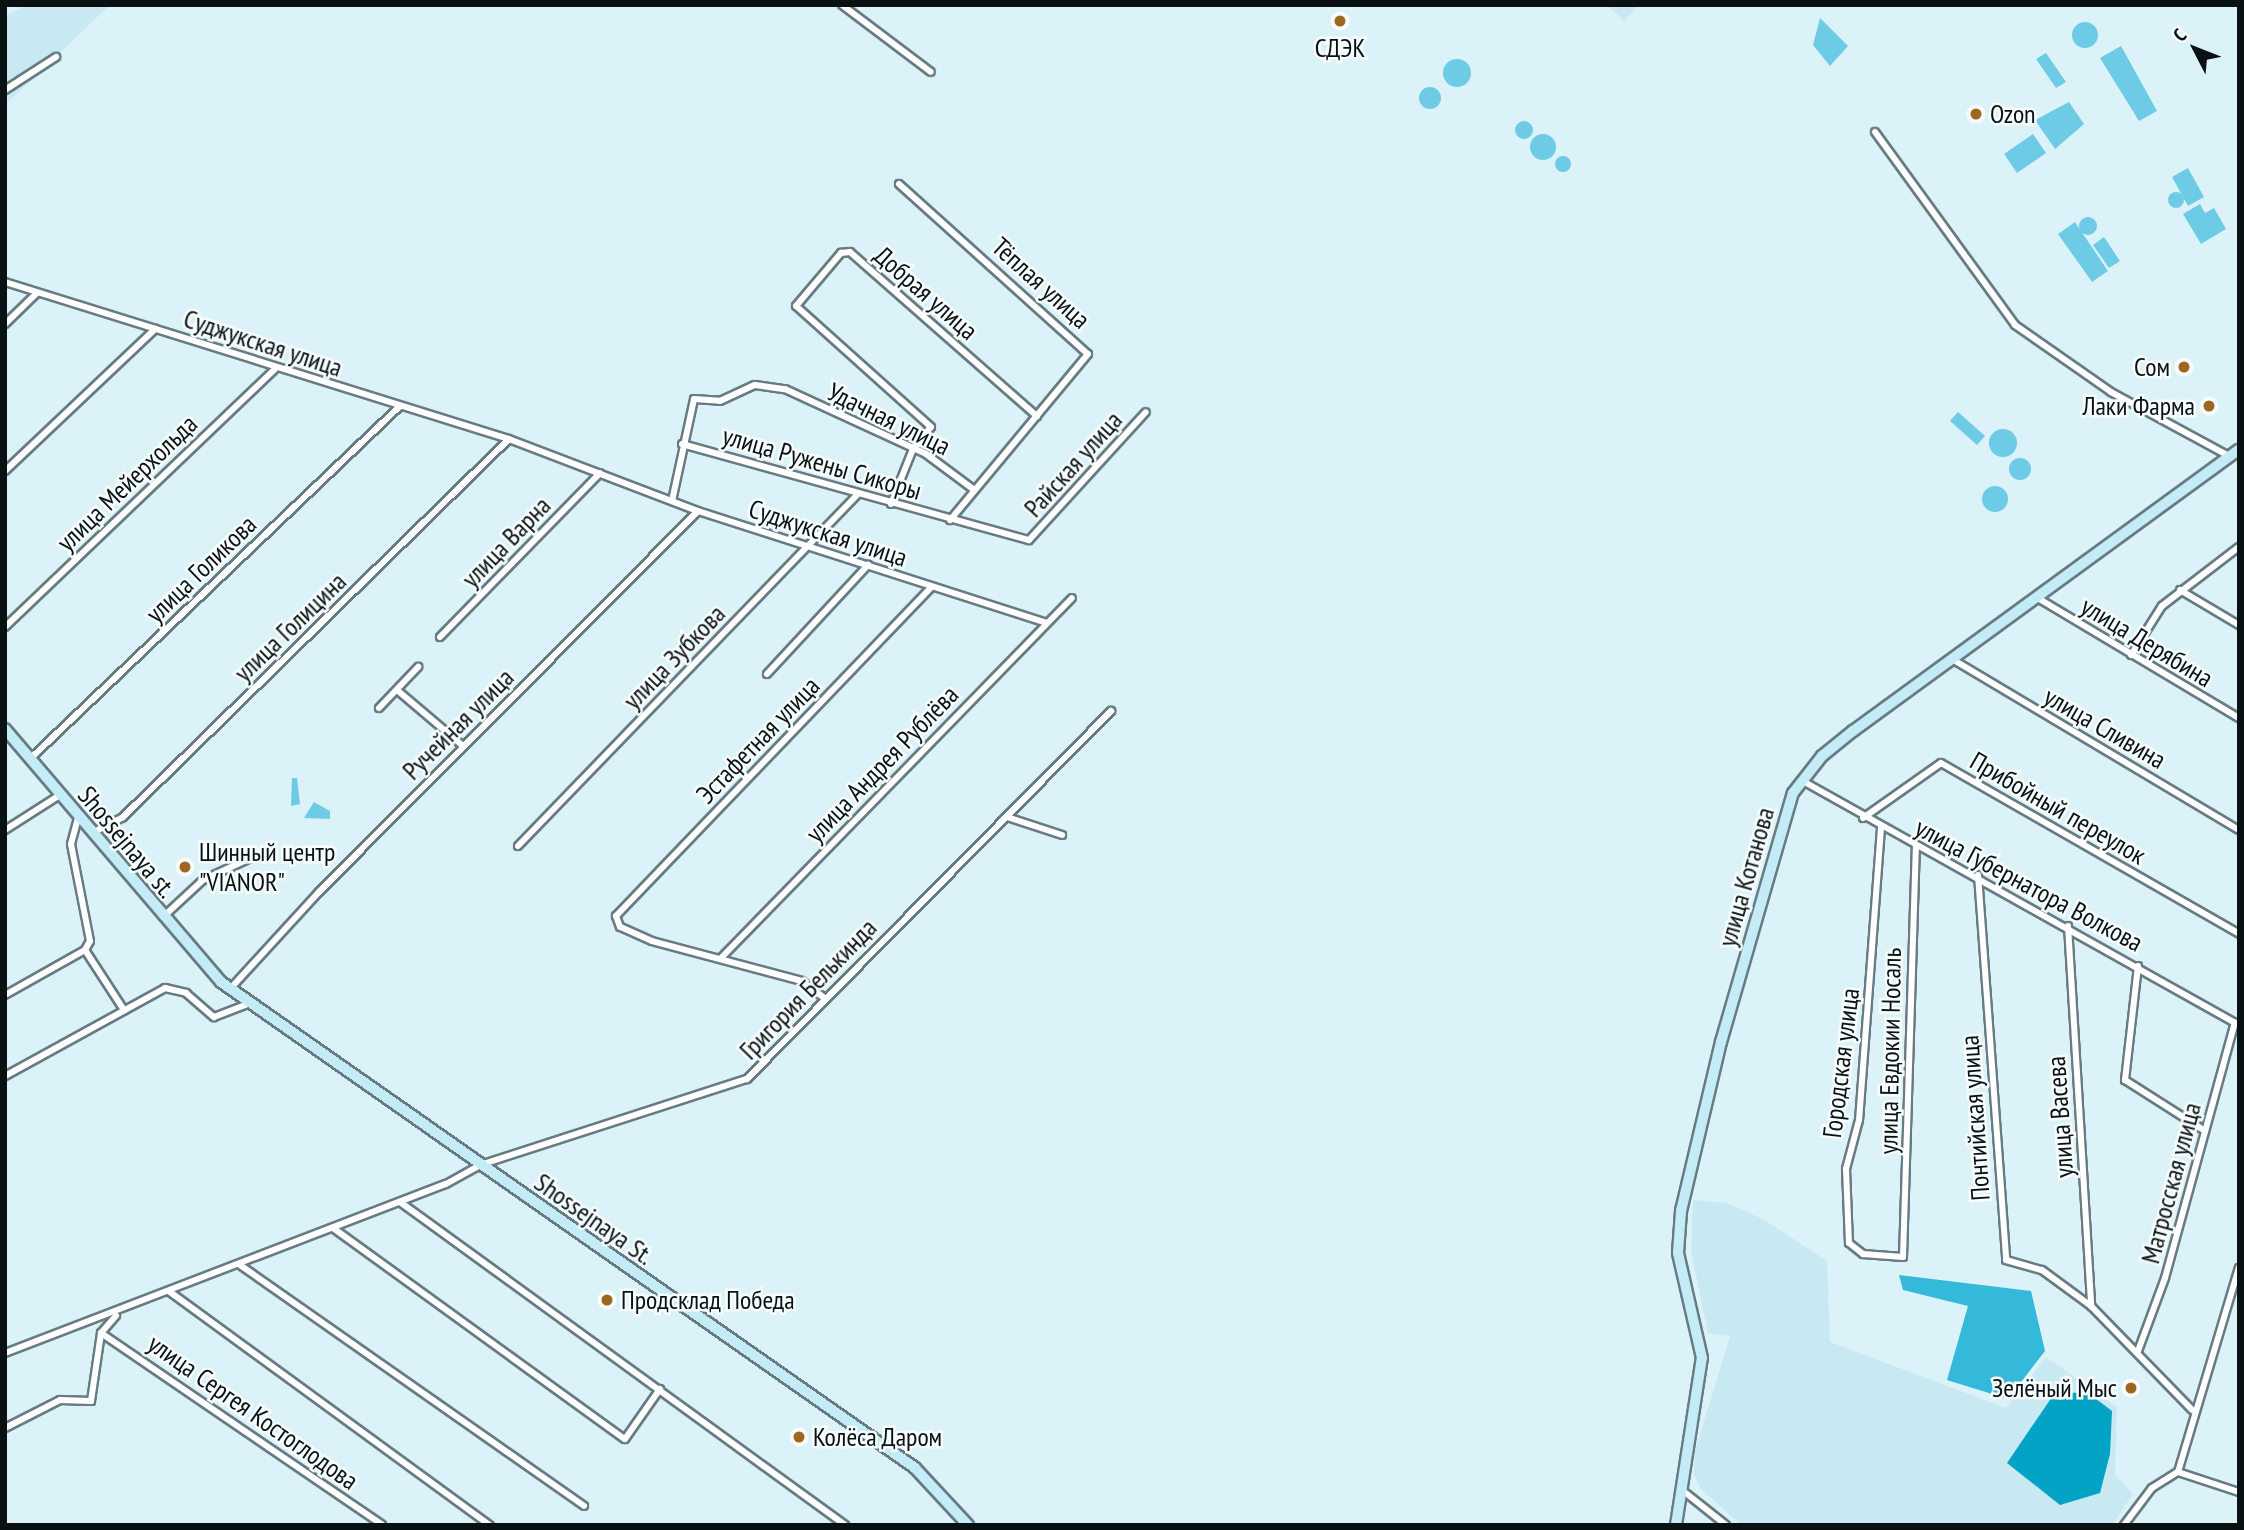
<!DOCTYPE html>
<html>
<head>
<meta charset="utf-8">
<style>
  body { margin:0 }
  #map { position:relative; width:2244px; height:1530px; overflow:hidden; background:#dcf2f9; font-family:"PT Sans Narrow",sans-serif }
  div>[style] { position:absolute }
  .built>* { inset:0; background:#c9e9f2 }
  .green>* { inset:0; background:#6dcbe6 }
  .round { border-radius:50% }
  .forest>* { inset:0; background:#34b9da }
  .water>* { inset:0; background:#02a3c4 }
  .roads { filter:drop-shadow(2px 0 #677b82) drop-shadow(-2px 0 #677b82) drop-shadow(0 2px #677b82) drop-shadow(0 -2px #677b82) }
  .street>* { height:6px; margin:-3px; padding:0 3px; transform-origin:3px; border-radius:3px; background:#fff }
  .secondary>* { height:10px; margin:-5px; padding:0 5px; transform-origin:5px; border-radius:5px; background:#c4ecf7 }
  .dots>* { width:19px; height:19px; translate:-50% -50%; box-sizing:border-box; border:4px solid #f7fcfd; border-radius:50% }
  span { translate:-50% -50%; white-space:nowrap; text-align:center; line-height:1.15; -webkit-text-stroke:5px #f7fcfd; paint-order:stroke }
  .poi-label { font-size:26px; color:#091113 }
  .left { translate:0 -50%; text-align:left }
  .right { translate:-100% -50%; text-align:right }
  .street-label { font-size:26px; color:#091113 }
  .frame { position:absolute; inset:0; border:7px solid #091113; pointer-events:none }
  .north { position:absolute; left:2160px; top:14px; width:70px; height:70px; -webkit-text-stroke:5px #f7fcfd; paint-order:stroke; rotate:312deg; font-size:19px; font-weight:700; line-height:28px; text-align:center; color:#091113 }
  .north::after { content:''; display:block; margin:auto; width:24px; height:32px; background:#091113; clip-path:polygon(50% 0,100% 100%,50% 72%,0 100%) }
</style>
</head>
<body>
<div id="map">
  <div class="built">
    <i style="clip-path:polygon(28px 5px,110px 5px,5px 105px,5px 16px)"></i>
    <i style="clip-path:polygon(1607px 5px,1639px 5px,1624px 21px)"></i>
    <i style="clip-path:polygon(1693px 1200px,1726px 1203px,1763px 1219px,1827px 1261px,1830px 1342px,2006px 1408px,2046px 1357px,2117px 1407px,2115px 1475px,2133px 1494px,2112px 1525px,1741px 1525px,1700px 1488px,1694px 1474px,1695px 1451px,1730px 1336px,1708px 1333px,1691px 1251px)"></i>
  </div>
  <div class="green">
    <i style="clip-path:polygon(1820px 18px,1848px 46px,1830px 66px,1813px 45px)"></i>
    <i class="round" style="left:2072px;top:22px;width:26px;height:26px"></i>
    <i style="clip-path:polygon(2121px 46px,2157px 111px,2139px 121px,2100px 58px)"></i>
    <i style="clip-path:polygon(2046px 53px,2066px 82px,2056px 88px,2036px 59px)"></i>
    <i class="round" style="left:1443px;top:59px;width:28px;height:28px"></i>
    <i class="round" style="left:1419px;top:87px;width:22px;height:22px"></i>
    <i style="clip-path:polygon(2069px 102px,2084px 124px,2055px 149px,2035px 120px)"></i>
    <i class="round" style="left:1515px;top:121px;width:18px;height:18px"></i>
    <i style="clip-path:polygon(2033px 134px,2046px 153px,2017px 173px,2004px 154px)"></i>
    <i class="round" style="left:1530px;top:134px;width:26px;height:26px"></i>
    <i class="round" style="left:1555px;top:156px;width:16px;height:16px"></i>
    <i style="clip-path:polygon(2188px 168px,2204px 197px,2188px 206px,2172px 177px)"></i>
    <i class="round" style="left:2168px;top:192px;width:16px;height:16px"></i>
    <i style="clip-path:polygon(2200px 204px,2205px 213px,2214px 208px,2226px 229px,2201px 244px,2183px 214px)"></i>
    <i class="round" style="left:2079px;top:217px;width:18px;height:18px"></i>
    <i style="clip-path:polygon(2075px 222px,2108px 271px,2092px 282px,2058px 234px)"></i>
    <i style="clip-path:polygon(2104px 237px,2120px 261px,2109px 268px,2093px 245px)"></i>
    <i style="clip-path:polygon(1958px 412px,1985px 436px,1977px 445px,1950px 421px)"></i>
    <i class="round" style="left:1989px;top:429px;width:28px;height:28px"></i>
    <i class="round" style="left:2009px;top:458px;width:22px;height:22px"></i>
    <i class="round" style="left:1982px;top:486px;width:26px;height:26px"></i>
    <i style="clip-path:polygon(292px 778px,297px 778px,300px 804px,291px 806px)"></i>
    <i style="clip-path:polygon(314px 802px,330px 811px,330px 819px,304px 818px)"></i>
  </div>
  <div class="forest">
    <i style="clip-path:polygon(1899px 1275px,2031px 1291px,2045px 1351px,2008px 1399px,1947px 1380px,1968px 1306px,1903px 1290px)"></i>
  </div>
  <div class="water">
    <i style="clip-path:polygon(2087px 1392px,2112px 1411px,2110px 1454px,2100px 1493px,2060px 1505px,2007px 1463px,2054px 1394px)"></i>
  </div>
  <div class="roads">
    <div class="street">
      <i style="left:842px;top:5px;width:111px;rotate:37deg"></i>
      <i style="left:5px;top:90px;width:61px;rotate:-32.9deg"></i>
      <i style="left:1875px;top:132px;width:238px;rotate:54deg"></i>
      <i style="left:2015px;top:325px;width:117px;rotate:34.9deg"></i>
      <i style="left:2111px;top:392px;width:134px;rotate:28.5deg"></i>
      <i style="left:899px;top:184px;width:254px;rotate:42deg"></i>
      <i style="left:1088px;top:354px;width:216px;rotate:129.7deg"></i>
      <i style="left:5px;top:282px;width:528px;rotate:17.3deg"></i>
      <i style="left:509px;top:439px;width:202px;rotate:20.9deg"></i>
      <i style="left:698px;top:511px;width:366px;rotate:17.8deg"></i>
      <i style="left:5px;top:324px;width:45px;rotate:-44.1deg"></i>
      <i style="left:682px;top:444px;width:360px;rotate:15.5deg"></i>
      <i style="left:1029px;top:540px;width:173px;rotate:-47.6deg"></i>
      <i style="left:5px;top:471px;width:207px;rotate:-43.4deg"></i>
      <i style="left:672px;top:501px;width:104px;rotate:-77.8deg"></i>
      <i style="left:694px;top:399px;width:26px;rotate:4deg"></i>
      <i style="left:720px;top:401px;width:38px;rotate:-25deg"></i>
      <i style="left:755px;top:385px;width:30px;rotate:8deg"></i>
      <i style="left:785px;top:389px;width:155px;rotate:24.7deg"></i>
      <i style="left:926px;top:454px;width:59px;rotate:36.7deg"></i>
      <i style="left:891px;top:504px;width:59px;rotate:-68.2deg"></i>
      <i style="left:913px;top:449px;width:28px;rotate:-51deg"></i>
      <i style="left:931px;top:427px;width:181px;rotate:-138.1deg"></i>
      <i style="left:796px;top:306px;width:70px;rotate:-49.7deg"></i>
      <i style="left:841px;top:253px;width:9px;rotate:-6deg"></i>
      <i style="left:850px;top:252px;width:249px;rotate:41.3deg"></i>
      <i style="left:2180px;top:590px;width:69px;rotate:30.7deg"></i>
      <i style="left:2036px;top:597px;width:236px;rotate:30.8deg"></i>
      <i style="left:5px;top:627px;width:375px;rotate:-43.7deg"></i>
      <i style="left:440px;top:637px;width:229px;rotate:-45.7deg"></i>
      <i style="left:2131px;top:655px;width:58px;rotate:-57.7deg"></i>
      <i style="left:2162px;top:606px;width:97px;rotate:-37.5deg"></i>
      <i style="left:1952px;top:659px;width:334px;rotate:30.8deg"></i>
      <i style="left:767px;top:674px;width:149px;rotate:-47.2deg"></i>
      <i style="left:397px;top:690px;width:87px;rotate:40.3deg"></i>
      <i style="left:379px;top:708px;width:57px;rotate:-46.4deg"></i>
      <i style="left:30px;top:759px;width:510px;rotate:-43.65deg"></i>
      <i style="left:1801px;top:780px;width:502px;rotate:29.22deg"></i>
      <i style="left:1007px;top:817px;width:58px;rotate:18.1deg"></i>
      <i style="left:1863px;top:818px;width:95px;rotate:-35.2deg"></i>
      <i style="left:1941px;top:763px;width:344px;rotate:29.8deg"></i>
      <i style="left:1881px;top:828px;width:293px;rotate:94.3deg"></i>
      <i style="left:1859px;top:1120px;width:51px;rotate:104.9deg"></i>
      <i style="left:1846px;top:1169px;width:74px;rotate:87.7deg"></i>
      <i style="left:1849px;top:1243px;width:18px;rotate:38deg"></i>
      <i style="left:1863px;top:1254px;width:40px;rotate:4.3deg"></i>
      <i style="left:1903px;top:1257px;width:412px;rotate:-88.2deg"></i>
      <i style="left:5px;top:830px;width:65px;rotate:-32.5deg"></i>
      <i style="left:92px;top:833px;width:35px;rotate:-27deg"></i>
      <i style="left:123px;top:817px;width:540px;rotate:-44.4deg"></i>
      <i style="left:518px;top:846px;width:488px;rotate:-46deg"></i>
      <i style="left:1978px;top:875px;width:386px;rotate:85.8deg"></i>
      <i style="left:2006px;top:1260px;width:37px;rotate:16deg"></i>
      <i style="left:2042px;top:1270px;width:61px;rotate:36.3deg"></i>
      <i style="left:2091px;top:1306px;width:145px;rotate:45.8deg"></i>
      <i style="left:163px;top:917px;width:54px;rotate:-42.8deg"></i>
      <i style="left:203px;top:880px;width:57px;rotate:-24.8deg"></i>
      <i style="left:2068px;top:926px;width:381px;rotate:86.5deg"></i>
      <i style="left:85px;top:950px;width:72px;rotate:57deg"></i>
      <i style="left:722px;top:957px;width:501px;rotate:-45.73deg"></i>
      <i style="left:2138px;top:966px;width:115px;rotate:96.5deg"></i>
      <i style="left:2125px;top:1080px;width:95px;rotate:32.5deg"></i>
      <i style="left:230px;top:989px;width:132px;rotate:-47.5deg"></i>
      <i style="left:319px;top:892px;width:537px;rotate:-45.15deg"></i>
      <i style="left:5px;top:995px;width:92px;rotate:-29.4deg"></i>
      <i style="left:85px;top:950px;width:10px;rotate:-61deg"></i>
      <i style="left:90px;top:941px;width:99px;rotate:-101.1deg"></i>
      <i style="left:71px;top:844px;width:28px;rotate:-75deg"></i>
      <i style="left:823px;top:997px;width:26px;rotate:-143deg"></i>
      <i style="left:802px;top:981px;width:155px;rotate:-165.1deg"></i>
      <i style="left:652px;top:941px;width:35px;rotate:-156deg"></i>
      <i style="left:620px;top:927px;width:12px;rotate:-110deg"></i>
      <i style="left:616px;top:916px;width:456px;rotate:-46.2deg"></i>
      <i style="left:5px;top:1076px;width:183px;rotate:-28.8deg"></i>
      <i style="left:165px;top:988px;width:22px;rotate:13deg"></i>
      <i style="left:186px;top:993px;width:37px;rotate:41deg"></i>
      <i style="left:214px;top:1017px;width:39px;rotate:-21deg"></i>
      <i style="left:400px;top:1202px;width:550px;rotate:35.97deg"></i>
      <i style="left:333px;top:1228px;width:360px;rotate:35.9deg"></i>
      <i style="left:625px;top:1439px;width:61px;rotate:-55deg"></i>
      <i style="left:240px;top:1265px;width:420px;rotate:35deg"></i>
      <i style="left:170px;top:1292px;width:396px;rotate:36.1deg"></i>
      <i style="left:101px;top:1333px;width:340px;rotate:34.3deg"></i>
      <i style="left:2138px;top:1351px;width:78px;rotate:-69.7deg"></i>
      <i style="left:2165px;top:1278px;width:265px;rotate:-74.7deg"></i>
      <i style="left:5px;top:1353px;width:472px;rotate:-21deg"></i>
      <i style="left:446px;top:1184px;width:39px;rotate:-29deg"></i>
      <i style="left:480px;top:1165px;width:281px;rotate:-17.9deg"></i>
      <i style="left:747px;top:1079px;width:518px;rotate:-45.31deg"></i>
      <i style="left:5px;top:1428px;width:62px;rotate:-27deg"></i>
      <i style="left:60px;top:1400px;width:31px;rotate:2deg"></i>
      <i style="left:91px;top:1401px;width:69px;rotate:-81.6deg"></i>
      <i style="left:101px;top:1333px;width:23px;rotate:-49deg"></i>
      <i style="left:2178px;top:1472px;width:213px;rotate:-73.4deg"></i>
      <i style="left:2178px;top:1472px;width:64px;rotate:18.2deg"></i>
      <i style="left:1682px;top:1490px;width:56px;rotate:38.5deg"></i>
      <i style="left:2124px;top:1525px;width:46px;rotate:-52.9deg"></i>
      <i style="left:2152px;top:1488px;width:31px;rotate:-32deg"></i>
    </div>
    <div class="secondary">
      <i style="left:5px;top:729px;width:333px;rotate:49.5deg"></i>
      <i style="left:221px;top:982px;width:847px;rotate:35deg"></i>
      <i style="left:915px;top:1468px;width:78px;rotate:47.1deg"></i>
      <i style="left:1676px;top:1525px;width:169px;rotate:-81.2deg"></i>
      <i style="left:1702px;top:1358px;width:108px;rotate:-102.9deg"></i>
      <i style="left:1678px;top:1253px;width:42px;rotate:-85.9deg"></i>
      <i style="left:1681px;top:1211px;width:174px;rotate:-76.7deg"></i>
      <i style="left:1721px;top:1042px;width:259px;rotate:-73.9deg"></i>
      <i style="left:1793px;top:793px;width:47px;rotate:-51.9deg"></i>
      <i style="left:1822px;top:756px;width:40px;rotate:-39deg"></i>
      <i style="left:1853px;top:731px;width:477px;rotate:-36.1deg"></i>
    </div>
  </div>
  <div class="dots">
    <i style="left:1340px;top:21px;background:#9d6720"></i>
    <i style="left:1976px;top:114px;background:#9d6720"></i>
    <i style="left:2184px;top:367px;background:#9d6720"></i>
    <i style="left:2209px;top:406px;background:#9d6720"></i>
    <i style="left:185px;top:867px;background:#9d6720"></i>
    <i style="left:607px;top:1300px;background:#9d6720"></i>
    <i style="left:2131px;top:1388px;background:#9d6720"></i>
    <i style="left:799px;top:1437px;background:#9d6720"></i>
  </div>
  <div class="poi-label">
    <span style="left:1340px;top:48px">СДЭК</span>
    <span class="left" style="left:1990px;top:114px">Ozon</span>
    <span class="right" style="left:2170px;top:367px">Сом</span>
    <span class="right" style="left:2195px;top:406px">Лаки Фарма</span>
    <span class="left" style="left:199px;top:867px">Шинный центр<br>"VIANOR"</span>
    <span class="left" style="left:621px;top:1300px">Продсклад Победа</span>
    <span class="right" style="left:2117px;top:1388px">Зелёный Мыс</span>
    <span class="left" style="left:813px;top:1437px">Колёса Даром</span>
  </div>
  <div class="street-label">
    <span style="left:1041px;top:283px;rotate:42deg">Тёплая улица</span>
    <span style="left:926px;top:293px;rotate:41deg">Добрая улица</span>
    <span style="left:263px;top:343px;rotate:18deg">Суджукская улица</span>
    <span style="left:889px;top:419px;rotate:26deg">Удачная улица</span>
    <span style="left:822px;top:463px;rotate:16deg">улица Ружены Сикоры</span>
    <span style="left:1073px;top:464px;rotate:-48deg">Райская улица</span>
    <span style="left:127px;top:483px;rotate:-44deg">улица Мейерхольда</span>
    <span style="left:828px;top:533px;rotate:18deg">Суджукская улица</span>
    <span style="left:506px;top:542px;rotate:-46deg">улица Варна</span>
    <span style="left:201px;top:569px;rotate:-44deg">улица Голикова</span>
    <span style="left:290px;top:627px;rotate:-44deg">улица Голицина</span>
    <span style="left:2147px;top:642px;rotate:31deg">улица Дерябина</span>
    <span style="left:674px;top:657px;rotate:-46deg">улица Зубкова</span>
    <span style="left:458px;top:724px;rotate:-45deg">Ручейная улица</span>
    <span style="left:2105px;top:728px;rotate:30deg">улица Сливина</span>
    <span style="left:758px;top:740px;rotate:-46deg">Эстафетная улица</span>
    <span style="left:882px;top:764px;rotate:-46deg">улица Андрея Рублёва</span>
    <span style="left:2058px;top:808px;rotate:30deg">Прибойный переулок</span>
    <span style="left:127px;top:842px;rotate:50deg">Shossejnaya st.</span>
    <span style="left:1746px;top:877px;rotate:-74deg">улица Котанова</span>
    <span style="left:2029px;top:885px;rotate:28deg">улица Губернатора Волкова</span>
    <span style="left:808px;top:989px;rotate:-46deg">Григория Белькинда</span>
    <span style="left:1890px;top:1051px;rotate:-89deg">улица Евдокии Носаль</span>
    <span style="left:1841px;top:1063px;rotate:-83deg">Городская улица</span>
    <span style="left:2060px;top:1117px;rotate:-94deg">улица Васева</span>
    <span style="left:1975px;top:1118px;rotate:-94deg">Понтийская улица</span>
    <span style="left:2171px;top:1183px;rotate:-75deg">Матросская улица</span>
    <span style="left:594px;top:1219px;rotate:35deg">Shossejnaya St.</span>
    <span style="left:253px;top:1412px;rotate:35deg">улица Сергея Костоглодова</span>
  </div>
  <div class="frame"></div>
  <div class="north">С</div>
</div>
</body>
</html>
